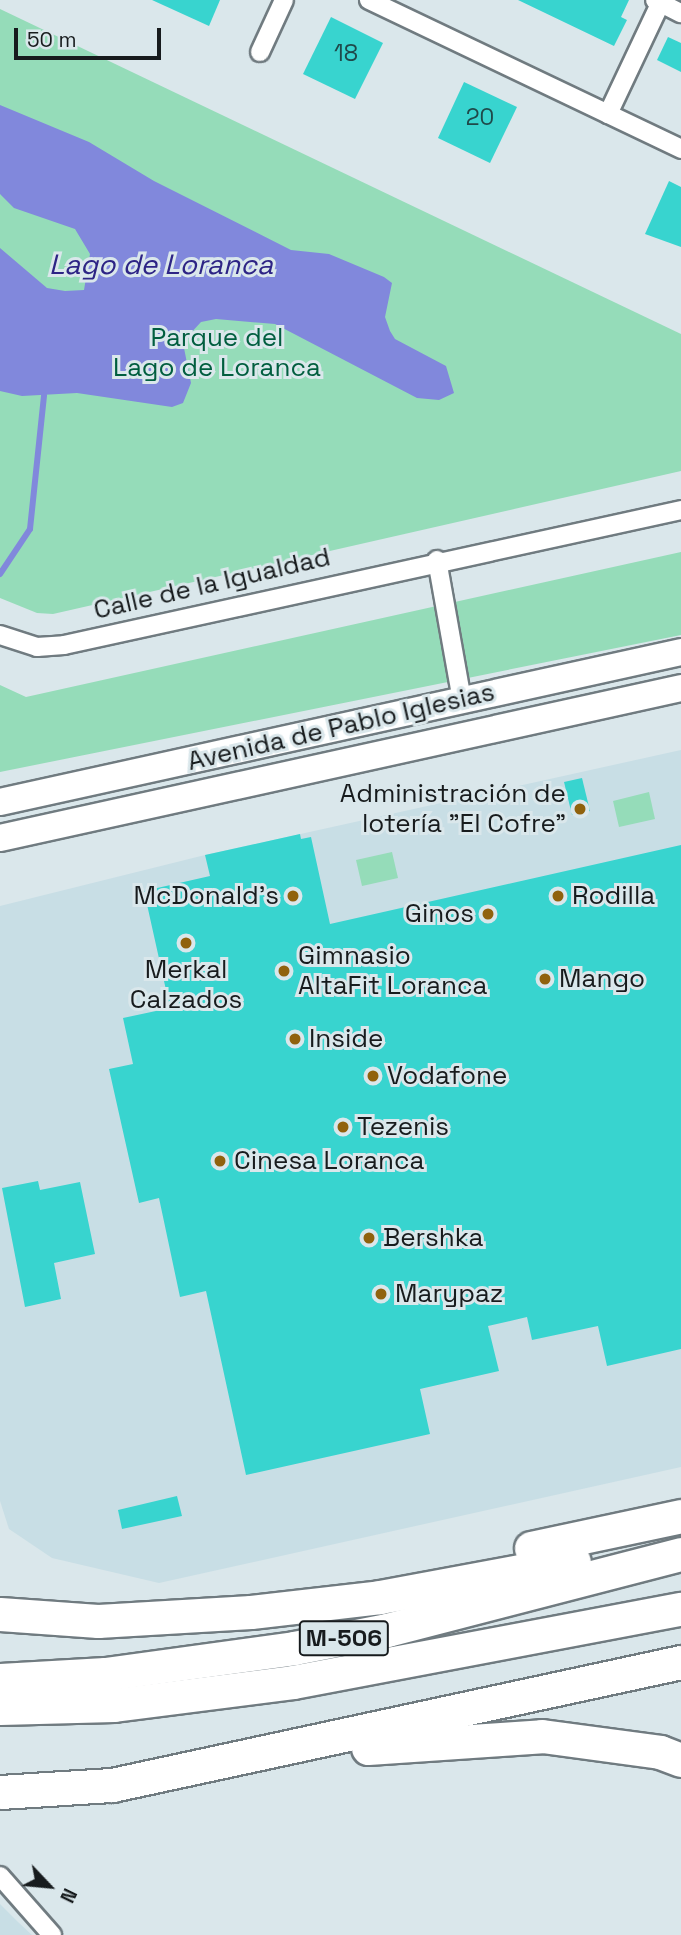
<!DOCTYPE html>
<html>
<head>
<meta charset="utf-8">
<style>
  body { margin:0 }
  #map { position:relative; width:681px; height:1935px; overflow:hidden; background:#dae7eb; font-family:"Space Grotesk",sans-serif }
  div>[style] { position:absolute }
  .built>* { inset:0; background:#c8dee5 }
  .green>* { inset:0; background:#95dcb9 }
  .water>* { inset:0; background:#8188dc }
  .stream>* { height:6px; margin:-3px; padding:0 3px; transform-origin:3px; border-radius:3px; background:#8188dc }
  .building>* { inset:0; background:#38d4cf }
  .roads { filter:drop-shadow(2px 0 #707b80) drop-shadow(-2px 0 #707b80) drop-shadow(0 2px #707b80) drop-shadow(0 -2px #707b80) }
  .minor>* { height:18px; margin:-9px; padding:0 9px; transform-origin:9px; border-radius:9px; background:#fff }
  .secondary>* { height:26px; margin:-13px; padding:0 13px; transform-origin:13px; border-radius:13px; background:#fff }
  .motorway>* { height:33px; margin:-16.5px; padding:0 16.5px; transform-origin:16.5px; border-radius:16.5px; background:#fff }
  .dots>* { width:19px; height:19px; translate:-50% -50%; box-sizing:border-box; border:4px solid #dae7eb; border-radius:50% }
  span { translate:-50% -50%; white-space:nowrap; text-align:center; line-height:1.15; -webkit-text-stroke:6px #dae7eb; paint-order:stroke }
  .number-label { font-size:23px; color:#1f494a }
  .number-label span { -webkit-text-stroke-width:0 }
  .shield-label span { padding:2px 5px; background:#dae7eb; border:2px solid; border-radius:5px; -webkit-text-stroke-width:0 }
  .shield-label { font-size:24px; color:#171b1d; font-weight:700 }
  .park-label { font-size:26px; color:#015e3f }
  .street-label { font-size:26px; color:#171b1d }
  .poi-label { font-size:26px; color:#171b1d }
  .right { translate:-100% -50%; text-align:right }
  .left { translate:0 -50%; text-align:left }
  .water-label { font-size:28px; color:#2d2485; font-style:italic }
  .north { position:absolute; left:14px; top:1851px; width:70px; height:70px; -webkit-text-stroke:5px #dae7eb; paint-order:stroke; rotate:116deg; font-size:19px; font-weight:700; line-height:28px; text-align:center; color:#171b1d }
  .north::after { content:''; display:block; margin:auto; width:24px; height:32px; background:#171b1d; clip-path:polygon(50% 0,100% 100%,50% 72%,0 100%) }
  .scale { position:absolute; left:14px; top:28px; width:147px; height:32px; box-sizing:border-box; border:4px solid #171b1d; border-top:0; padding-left:9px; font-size:21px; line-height:24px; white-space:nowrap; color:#171b1d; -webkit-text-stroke:5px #dae7eb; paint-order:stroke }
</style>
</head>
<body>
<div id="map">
  <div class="built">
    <i style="clip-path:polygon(681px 750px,681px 1467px,159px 1583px,52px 1558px,9px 1529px,0 1501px,0 906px,205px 855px)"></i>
    <i style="clip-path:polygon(0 1904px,18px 1922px,32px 1935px,0 1935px)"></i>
  </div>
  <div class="green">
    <i style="clip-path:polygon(0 9px,681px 334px,681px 471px,53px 614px,37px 613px,0 598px)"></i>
    <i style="clip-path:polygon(681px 552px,681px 635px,0 772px,0 685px,26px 697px)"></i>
    <i style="clip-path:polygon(649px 792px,655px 819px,619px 827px,613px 801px)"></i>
    <i style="clip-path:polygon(392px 852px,398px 878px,362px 886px,356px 860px)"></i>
  </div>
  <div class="water">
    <i style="clip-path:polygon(0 105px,89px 142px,154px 181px,291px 250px,329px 254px,384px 277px,392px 283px,385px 317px,390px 331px,395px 339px,446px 366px,454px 393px,439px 400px,417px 398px,275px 324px,216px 319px,201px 322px,189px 335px,184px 348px,191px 383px,183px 403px,172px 407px,77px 393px,22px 396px,0 391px,0 248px,47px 288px,65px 291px,84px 290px,90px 254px,75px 229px,14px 208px,0 194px)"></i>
  </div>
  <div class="stream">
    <i style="left:0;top:574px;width:54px;rotate:-56.3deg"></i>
    <i style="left:30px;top:529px;width:134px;rotate:-84deg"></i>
  </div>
  <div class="building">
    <i style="clip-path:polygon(152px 0,220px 0,209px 26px)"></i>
    <i style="clip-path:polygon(518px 0,629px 0,621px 17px,627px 20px,614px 46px)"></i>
    <i style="clip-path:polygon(331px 17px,383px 43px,355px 99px,303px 74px)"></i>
    <i style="clip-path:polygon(668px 37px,681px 43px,681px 72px,657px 60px)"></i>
    <i style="clip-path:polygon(464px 82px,517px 107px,490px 163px,438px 138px)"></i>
    <i style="clip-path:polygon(669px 181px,681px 187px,681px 247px,645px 234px)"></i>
    <i style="clip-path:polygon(582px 778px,590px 811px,572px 815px,564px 782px)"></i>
    <i style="clip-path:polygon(300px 834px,301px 839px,311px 837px,330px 924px,681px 845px,681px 1349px,607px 1366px,598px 1326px,532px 1340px,527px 1317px,488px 1326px,499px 1371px,420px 1389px,430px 1434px,246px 1475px,206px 1291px,180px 1297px,159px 1198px,139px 1203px,109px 1069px,133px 1064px,123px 1018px,170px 1008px,144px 891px,210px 876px,205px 855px)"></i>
    <i style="clip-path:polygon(38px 1181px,40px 1190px,80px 1182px,95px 1254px,54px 1263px,61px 1299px,25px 1307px,2px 1188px)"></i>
    <i style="clip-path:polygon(177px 1496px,182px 1516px,122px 1529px,118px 1510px)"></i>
  </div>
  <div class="roads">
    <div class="minor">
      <i style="left:369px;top:0;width:346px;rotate:25.5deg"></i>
      <i style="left:655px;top:0;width:29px;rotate:27deg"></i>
      <i style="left:260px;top:52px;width:57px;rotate:-65.2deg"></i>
      <i style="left:608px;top:114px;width:126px;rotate:-64.7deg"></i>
      <i style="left:437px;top:560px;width:142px;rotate:79.9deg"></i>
      <i style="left:0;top:635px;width:39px;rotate:18deg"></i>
      <i style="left:37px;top:647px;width:27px;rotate:-4deg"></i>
      <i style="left:64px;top:645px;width:632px;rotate:-12.34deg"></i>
      <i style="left:0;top:1876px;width:79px;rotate:48.6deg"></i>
    </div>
    <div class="secondary">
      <i style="left:0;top:802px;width:697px;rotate:-12.42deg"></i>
      <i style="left:0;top:838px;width:697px;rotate:-12.42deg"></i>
    </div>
    <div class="motorway">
      <i style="left:531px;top:1548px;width:153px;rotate:-12deg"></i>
      <i style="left:0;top:1614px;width:98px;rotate:4.1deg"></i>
      <i style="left:98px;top:1621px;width:153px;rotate:-3.4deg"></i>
      <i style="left:251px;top:1612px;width:130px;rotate:-6.6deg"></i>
      <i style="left:380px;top:1597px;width:197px;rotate:-10.5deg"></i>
      <i style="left:0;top:1680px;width:105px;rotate:-3.3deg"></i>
      <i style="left:105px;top:1674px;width:191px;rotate:-7.8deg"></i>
      <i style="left:294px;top:1648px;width:95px;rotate:-11deg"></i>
      <i style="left:387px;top:1630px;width:304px;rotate:-14.5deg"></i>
      <i style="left:0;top:1708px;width:114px;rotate:-1.5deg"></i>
      <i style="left:114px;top:1705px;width:180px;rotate:-7.3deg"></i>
      <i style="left:293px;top:1682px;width:395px;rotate:-10.7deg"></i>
      <i style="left:368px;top:1748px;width:174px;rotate:-3.9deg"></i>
      <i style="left:542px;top:1736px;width:119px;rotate:7.7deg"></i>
      <i style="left:660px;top:1752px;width:22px;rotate:21deg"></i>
      <i style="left:0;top:1792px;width:112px;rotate:-3.6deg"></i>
      <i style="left:112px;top:1785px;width:582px;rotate:-12.2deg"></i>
    </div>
  </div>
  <div class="dots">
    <i style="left:580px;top:809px;background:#90620d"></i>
    <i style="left:293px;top:896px;background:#90620d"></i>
    <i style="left:558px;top:896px;background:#90620d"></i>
    <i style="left:488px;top:914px;background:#90620d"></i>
    <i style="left:186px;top:943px;background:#90620d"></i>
    <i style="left:284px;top:971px;background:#90620d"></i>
    <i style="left:545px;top:979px;background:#90620d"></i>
    <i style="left:295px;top:1039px;background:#90620d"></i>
    <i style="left:373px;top:1076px;background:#90620d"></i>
    <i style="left:343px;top:1127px;background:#90620d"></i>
    <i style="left:220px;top:1161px;background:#90620d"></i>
    <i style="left:369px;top:1238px;background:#90620d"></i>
    <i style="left:381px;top:1294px;background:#90620d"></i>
  </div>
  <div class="number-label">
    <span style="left:346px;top:53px">18</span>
    <span style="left:480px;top:117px">20</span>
  </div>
  <div class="shield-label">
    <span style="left:344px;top:1638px">M-506</span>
  </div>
  <div class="park-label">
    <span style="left:217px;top:353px">Parque del<br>Lago de Loranca</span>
  </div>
  <div class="street-label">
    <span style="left:212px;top:584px;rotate:-13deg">Calle de la Igualdad</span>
    <span style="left:341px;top:727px;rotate:-13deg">Avenida de Pablo Iglesias</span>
  </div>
  <div class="poi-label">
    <span class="right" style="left:566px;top:809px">Administración de<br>lotería "El Cofre"</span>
    <span class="right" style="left:279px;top:896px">McDonald's</span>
    <span class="left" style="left:572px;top:896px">Rodilla</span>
    <span class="right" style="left:474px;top:914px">Ginos</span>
    <span class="left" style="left:298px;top:971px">Gimnasio<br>AltaFit Loranca</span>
    <span style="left:186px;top:985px">Merkal<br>Calzados</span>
    <span class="left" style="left:559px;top:979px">Mango</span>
    <span class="left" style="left:309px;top:1039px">Inside</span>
    <span class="left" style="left:387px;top:1076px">Vodafone</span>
    <span class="left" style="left:357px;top:1127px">Tezenis</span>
    <span class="left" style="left:234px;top:1161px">Cinesa Loranca</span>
    <span class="left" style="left:383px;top:1238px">Bershka</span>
    <span class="left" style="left:395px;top:1294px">Marypaz</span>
  </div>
  <div class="water-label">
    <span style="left:161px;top:264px">Lago de Loranca</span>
  </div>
  <div class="north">N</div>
  <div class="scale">50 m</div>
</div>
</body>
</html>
